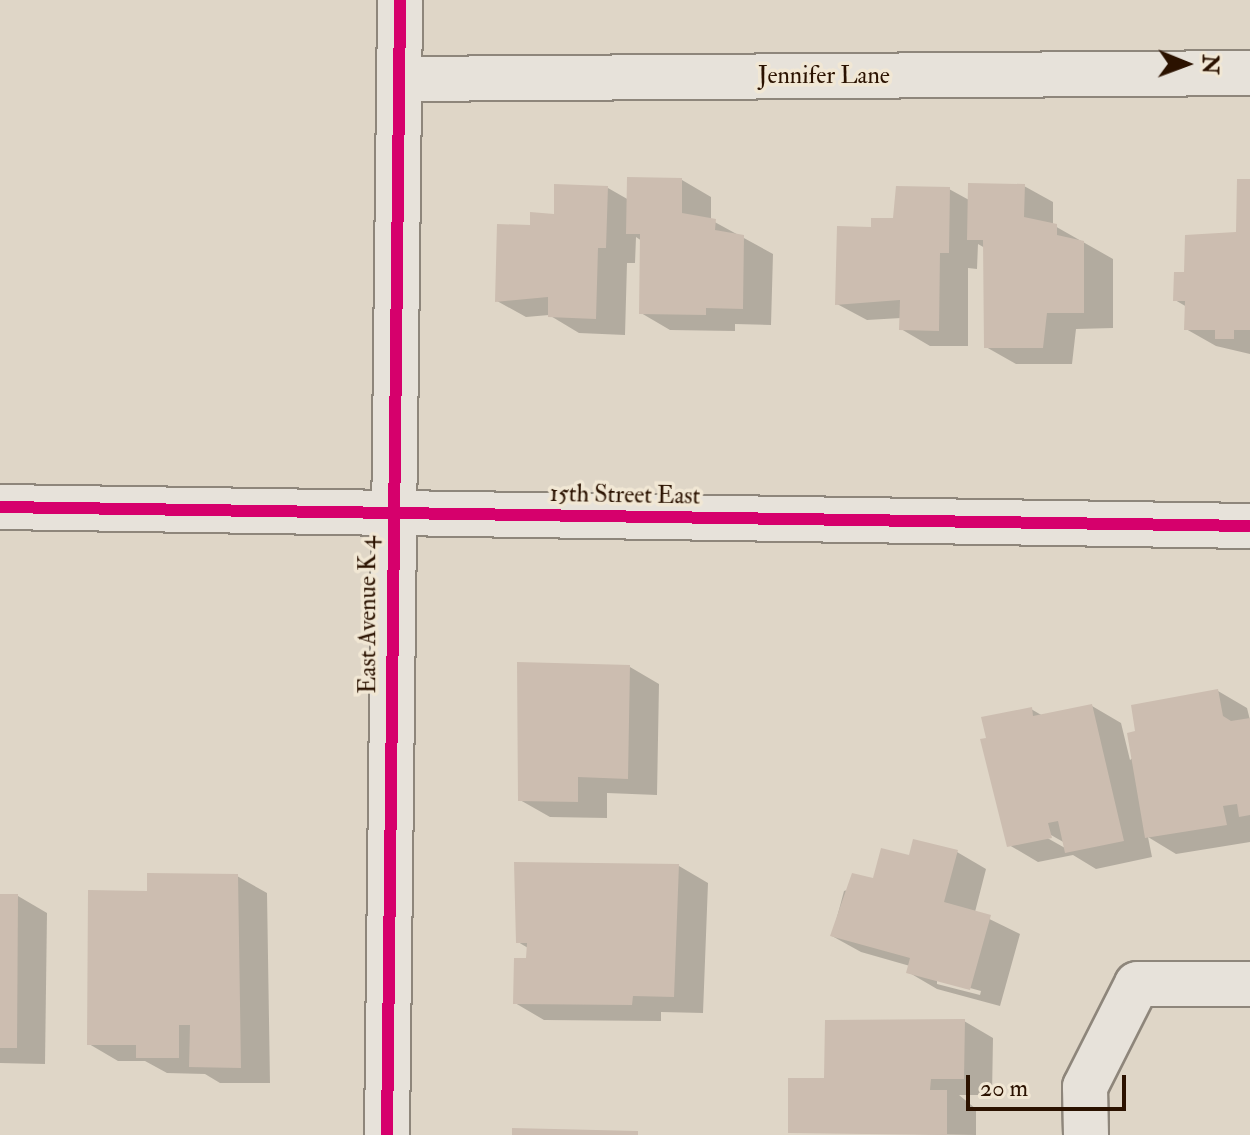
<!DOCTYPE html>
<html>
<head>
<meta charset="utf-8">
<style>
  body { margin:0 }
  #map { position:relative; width:1250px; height:1135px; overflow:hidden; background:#dfd6c7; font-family:"IM FELL Double Pica",serif }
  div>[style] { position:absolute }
  .shadow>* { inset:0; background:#0003 }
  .building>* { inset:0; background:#ccbdb0 }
  .roads { filter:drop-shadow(2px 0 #8e867b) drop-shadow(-2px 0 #8e867b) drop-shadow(0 2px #8e867b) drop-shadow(0 -2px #8e867b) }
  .minor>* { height:44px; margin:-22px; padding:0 22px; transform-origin:22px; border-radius:22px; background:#e7e2da }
  .cycleway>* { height:12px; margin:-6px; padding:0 6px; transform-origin:6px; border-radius:6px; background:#d6006c }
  span { translate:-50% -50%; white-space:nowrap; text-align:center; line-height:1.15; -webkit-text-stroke:7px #f1e7d4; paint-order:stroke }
  .street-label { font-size:24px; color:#2b1200 }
  .north { position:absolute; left:1146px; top:24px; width:80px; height:80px; -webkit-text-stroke:6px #f1e7d4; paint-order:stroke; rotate:91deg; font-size:22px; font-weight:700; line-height:32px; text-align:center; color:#2b1200 }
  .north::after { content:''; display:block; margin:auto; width:28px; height:36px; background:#2b1200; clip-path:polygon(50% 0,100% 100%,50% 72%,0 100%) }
  .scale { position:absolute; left:966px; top:1075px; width:160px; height:36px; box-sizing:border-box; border:4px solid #2b1200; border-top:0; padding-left:10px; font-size:24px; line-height:28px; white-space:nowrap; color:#2b1200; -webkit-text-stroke:6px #f1e7d4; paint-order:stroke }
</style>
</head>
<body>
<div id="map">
  <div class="shadow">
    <i style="clip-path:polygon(682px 180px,711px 197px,711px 220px,773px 254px,771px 325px,735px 324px,735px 331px,670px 330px,641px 313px,642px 241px,636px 237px,635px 263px,627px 263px,625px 335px,579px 333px,549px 315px,526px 317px,497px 301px,532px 227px,608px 188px,629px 200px)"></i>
    <i style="clip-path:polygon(1250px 181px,1250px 354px,1216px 346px,1186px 329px,1187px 307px,1175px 300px,1186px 274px,1238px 234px)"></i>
    <i style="clip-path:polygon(1024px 186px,1053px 202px,1053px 225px,1113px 259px,1113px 328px,1076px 329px,1072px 364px,1016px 364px,986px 347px,985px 248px,978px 244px,977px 269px,968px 268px,968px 346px,930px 346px,901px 329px,901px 318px,867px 320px,837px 304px,873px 229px,949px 189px,969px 200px)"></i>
    <i style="clip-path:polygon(630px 667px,659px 684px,657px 795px,607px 793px,607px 818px,550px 817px,520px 800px)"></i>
    <i style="clip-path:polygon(evenodd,1218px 691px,1247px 708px,1250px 720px,1250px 842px,1176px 854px,1148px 837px,1152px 857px,1096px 869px,1073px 855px,1038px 862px,1009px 845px,1031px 709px,1043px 716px,1092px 706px,1121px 723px,1130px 760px,1218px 691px,1044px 831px,1065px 843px,1065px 848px,1042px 835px,1044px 831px)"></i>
    <i style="clip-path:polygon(evenodd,957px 852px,986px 869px,975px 912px,1020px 934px,1000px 1006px,937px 989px,908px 972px,910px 966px,861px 952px,832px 936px,844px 891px,875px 881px,910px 858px,957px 852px,937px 979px,981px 991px,980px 995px,937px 984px,937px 979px)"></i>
    <i style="clip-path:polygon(679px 866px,708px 883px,703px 1013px,661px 1012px,661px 1021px,544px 1020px,515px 1003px,528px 960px,528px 948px,518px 942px)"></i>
    <i style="clip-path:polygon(237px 876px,267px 893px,270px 1083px,220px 1083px,205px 1074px,167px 1073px,145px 1061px,118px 1061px,89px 1044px,149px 893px)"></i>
    <i style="clip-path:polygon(0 896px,18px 896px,47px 913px,45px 1064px,0 1063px)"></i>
    <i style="clip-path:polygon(964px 1021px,993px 1038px,992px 1095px,959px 1095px,976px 1109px,976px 1135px,790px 1132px,826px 1081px)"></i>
  </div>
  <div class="building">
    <i style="clip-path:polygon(627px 177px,682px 178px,682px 213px,716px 219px,715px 230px,744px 235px,743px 309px,706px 308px,706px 315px,639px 314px,640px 234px,626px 234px)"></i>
    <i style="clip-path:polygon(1237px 179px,1250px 179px,1250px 330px,1234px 330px,1234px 339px,1215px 339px,1215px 330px,1184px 330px,1185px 301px,1173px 301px,1174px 272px,1184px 272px,1185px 235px,1236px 232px)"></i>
    <i style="clip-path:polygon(968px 183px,1025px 184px,1024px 217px,1057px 224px,1057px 235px,1084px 241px,1084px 313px,1047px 313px,1043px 348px,984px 348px,983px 240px,967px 240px)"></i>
    <i style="clip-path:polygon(554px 184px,608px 186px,606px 248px,598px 248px,596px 319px,548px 317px,548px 297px,495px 302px,497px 224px,530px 225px,530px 212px,554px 214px)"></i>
    <i style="clip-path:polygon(896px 186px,950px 187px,949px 253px,940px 253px,939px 331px,899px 330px,900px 300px,835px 305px,837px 226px,871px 227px,871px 218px,893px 218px)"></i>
    <i style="clip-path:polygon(517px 662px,630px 665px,628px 779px,578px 777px,578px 802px,518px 801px)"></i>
    <i style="clip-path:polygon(1218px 689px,1223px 716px,1231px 721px,1250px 718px,1250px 815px,1239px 817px,1237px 804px,1223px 806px,1227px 825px,1145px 838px,1127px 733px,1135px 731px,1131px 705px)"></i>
    <i style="clip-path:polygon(1092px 704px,1124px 841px,1065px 853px,1058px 821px,1048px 823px,1052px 838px,1007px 847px,980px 739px,986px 738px,981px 717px,1032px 707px,1033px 716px)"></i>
    <i style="clip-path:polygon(913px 839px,958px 850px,944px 902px,991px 915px,970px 990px,906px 973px,910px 958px,830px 936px,852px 873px,873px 878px,881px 848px,909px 855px)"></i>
    <i style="clip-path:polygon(514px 862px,679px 864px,674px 997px,633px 996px,632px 1005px,513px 1004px,514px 958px,526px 958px,527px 943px,516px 943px)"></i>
    <i style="clip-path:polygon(147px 873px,238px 874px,241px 1068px,189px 1067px,190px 1025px,179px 1025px,179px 1058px,136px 1058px,136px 1045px,87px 1045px,88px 890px,147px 891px)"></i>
    <i style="clip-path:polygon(0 894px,18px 894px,17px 1048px,0 1048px)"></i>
    <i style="clip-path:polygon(965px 1019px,964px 1079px,931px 1079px,930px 1090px,947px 1090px,947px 1135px,788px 1133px,788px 1078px,824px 1078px,825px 1020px)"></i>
    <i style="clip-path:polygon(512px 1128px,638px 1131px,638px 1135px,512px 1135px)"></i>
  </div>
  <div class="roads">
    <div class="minor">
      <i style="left:399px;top:79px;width:851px;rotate:-0.4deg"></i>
      <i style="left:0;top:507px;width:1250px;rotate:0.87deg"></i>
      <i style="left:387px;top:1135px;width:1135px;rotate:-89.34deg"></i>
      <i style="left:1086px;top:1135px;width:48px;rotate:-91.2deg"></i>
      <i style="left:1085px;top:1087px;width:115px;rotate:-63.2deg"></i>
      <i style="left:1137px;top:984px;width:113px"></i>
    </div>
  </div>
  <div class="cycleway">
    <i style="left:0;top:507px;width:1250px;rotate:0.87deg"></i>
    <i style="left:387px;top:1135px;width:1135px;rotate:-89.34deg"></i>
  </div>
  <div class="street-label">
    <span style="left:824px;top:76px">Jennifer Lane</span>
    <span style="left:625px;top:495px;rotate:1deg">15th Street East</span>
    <span style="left:368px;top:615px;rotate:-90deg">East Avenue K 4</span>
  </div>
  <div class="north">N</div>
  <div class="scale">20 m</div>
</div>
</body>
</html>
